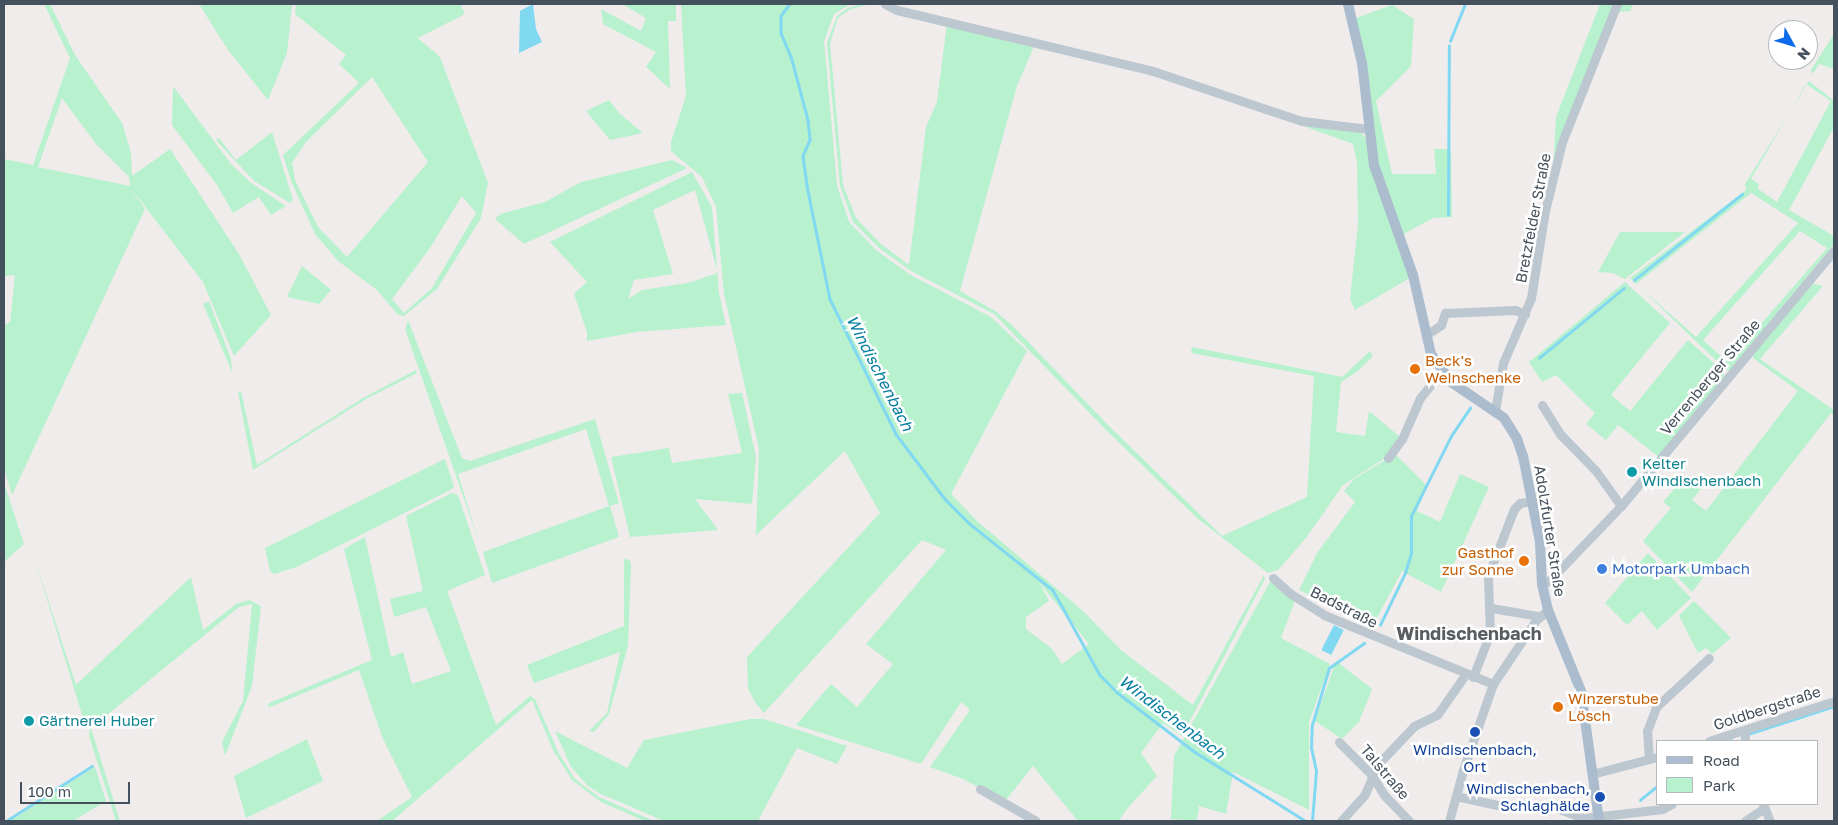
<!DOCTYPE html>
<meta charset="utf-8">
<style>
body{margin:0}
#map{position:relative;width:1838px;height:825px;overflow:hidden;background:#f0ecec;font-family:"Golos Text",sans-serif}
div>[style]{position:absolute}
.green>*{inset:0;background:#b7f1ce}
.water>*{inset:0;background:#81d8f1;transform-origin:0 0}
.stream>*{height:2.5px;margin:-1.25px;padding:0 1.25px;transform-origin:1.25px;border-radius:1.25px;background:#81d8f1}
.minor>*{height:9px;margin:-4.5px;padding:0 4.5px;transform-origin:4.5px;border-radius:4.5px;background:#bcc7d0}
.major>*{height:10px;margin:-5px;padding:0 5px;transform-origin:5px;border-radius:5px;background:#aabcce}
.dots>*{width:14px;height:14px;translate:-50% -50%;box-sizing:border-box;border:2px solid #fff;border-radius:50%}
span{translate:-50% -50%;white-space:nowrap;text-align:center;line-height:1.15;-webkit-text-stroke:5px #fff;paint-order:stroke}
.street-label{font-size:15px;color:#44505b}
.food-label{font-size:15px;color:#c56008}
.left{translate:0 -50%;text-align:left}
.right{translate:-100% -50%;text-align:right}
.culture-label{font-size:15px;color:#0d838f}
.shop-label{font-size:15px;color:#366cbe}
.transit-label{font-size:15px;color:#164399}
.water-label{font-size:16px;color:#047da0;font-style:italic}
.quarter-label{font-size:18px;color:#595d62;font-weight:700}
.frame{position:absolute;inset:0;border:5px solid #44505b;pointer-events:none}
.legend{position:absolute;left:1656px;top:740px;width:162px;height:65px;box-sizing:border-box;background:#fff;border:1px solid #b4b9bd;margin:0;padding:6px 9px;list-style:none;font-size:15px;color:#44505b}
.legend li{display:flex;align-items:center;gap:10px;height:25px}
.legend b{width:25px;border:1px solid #b4b9bd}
.north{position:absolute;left:1768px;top:20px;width:50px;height:50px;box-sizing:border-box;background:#fff;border:1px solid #b4b9bd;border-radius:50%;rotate:129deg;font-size:14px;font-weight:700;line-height:20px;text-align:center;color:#44505b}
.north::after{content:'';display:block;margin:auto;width:18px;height:22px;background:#0d6aea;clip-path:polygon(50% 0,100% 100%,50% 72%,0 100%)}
.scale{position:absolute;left:20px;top:782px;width:110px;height:22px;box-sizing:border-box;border:2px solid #44505b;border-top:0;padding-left:6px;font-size:15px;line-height:18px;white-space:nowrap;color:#44505b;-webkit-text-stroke:4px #fff;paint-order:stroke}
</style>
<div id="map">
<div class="green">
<i style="clip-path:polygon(evenodd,44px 4px,50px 4px,75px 55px,122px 123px,131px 153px,132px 176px,170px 149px,239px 254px,271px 315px,234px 356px,203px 282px,130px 187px,145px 209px,12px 495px,4px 469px,4px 325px,10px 322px,15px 275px,4px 276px,4px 159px,33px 165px,70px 58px,44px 4px,62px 98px,96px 144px,129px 177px,130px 186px,38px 167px,62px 98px)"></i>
<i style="clip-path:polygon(199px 4px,292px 4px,287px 53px,268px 100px,228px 50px)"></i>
<i style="clip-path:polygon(evenodd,296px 4px,460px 4px,465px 14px,418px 38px,440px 57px,488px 183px,481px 218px,437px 289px,404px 316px,398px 315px,377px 290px,338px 261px,315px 234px,291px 181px,283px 155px,359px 83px,339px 64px,346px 55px,295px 14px,296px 4px,372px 77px,428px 162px,347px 257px,318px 227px,295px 180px,292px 163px,306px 142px,372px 77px,296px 4px,462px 196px,476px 213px,432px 288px,404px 313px,392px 299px,430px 248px,462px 196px)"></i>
<i style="clip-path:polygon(622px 4px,676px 4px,676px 21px,668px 21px,670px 89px,646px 67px,656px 52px,603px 24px,601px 9px,641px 31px,646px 18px)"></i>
<i style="clip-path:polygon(evenodd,681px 4px,851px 4px,834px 14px,824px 41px,837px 185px,849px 222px,876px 250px,909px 274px,991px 317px,1027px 351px,951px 494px,977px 521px,1083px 611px,1122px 651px,1193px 705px,1264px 575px,1265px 579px,1182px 736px,1163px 723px,1141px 753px,1157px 776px,1126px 810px,1119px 821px,1078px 821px,1033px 766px,1005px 801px,963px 779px,930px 767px,970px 710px,961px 702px,921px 764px,796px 725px,831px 684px,857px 707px,893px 664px,866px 644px,946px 550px,922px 540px,764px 713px,755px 702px,748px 689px,747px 657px,880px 513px,845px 451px,756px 535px,759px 449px,724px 294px,716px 207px,702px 177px,671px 151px,671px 142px,686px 96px,681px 4px,1039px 582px,1089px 644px,1062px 664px,1052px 649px,1026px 629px,1026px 617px,1049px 601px,1039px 582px)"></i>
<i style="clip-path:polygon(861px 4px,868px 4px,849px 10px,838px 18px,830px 43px,843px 185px,856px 218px,881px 244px,909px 265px,926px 127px,937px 102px,947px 23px,1035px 44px,1017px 86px,960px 291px,995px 311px,1013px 326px,1108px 425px,1222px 536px,1307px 497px,1314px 376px,1191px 353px,1192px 347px,1342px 377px,1370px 351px,1373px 356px,1358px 371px,1341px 382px,1336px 432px,1365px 436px,1369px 411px,1400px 437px,1388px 456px,1343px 485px,1306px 538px,1278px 570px,1268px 573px,1197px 518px,1105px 429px,994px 314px,911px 271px,879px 248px,853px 222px,840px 186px,827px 43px,837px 16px,848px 8px)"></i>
<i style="clip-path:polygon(1600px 4px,1633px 4px,1630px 11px,1614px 12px,1553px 172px,1556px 117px)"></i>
<i style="clip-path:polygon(1392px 5px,1414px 19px,1411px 66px,1376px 101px,1392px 174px,1436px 174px,1434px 149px,1451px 149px,1452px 217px,1433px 218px,1402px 235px,1378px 164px,1356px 18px)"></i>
<i style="clip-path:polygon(1834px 34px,1834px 69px,1819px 64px,1813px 74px,1811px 70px)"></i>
<i style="clip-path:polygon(evenodd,1809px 81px,1834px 101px,1834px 127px,1789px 210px,1834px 236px,1834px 244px,1730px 370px,1726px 370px,1630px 278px,1746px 190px,1745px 184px,1809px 81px,1806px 84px,1831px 101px,1777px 202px,1758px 189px,1759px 184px,1751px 179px,1806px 84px,1809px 81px,1751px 193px,1798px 223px,1696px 337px,1636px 284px,1751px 193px,1809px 81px,1800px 231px,1827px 248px,1728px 362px,1703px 340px,1800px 231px)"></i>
<i style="clip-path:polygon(173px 86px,231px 164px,250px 182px,286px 206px,271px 215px,259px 197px,233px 213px,217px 185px,172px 125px)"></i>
<i style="clip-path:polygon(1220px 96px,1360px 132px,1366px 138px,1410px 278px,1355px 310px,1350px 299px,1358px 224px,1357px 163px,1353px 144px)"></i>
<i style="clip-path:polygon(609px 100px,620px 114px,643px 133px,610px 140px,586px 111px)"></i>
<i style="clip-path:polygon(272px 132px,293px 200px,290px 203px,254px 181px,216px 140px,219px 138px,236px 160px)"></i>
<i style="clip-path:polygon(672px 160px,687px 168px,524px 244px,495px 219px,500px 214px,545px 202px,581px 182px)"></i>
<i style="clip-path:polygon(evenodd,692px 172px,712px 207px,719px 293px,726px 325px,637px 332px,587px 341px,587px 332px,574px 294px,587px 282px,550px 242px,692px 172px,695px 190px,718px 273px,688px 283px,642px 290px,628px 299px,634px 280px,673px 274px,653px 210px,695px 190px)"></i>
<i style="clip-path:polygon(1620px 232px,1685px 232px,1625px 279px,1613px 273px,1598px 272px)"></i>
<i style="clip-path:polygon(302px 266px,331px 290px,319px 304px,287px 297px)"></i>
<i style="clip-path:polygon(1625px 282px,1670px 323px,1611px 395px,1630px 411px,1688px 340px,1723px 371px,1724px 378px,1659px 457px,1618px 425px,1606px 440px,1586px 424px,1595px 413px,1556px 375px,1542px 382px,1529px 362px)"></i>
<i style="clip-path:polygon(1811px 283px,1823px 286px,1760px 359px,1834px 410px,1834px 415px,1831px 413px,1692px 592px,1643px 541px,1671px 508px,1663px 502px,1683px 478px,1691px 485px,1697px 478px,1705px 484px,1692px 500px,1706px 511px,1798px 391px,1753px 358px,1754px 350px)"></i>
<i style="clip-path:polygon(209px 301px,231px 359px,232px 372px,203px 304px)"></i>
<i style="clip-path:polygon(408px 320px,462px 458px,470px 461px,595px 419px,619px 503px,610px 506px,619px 537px,492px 583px,483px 552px,609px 506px,586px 429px,458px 474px,479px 542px,405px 329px)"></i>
<i style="clip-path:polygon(416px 370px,417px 373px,366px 399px,253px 470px,238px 393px,241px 391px,257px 465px,363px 398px)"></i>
<i style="clip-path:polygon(742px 393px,756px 457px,752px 504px,695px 499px,718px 530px,630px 537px,611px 457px,669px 448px,672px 463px,742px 453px,728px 394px)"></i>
<i style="clip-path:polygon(1395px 454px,1427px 486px,1417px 511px,1440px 522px,1460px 474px,1489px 487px,1441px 592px,1402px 571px,1373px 625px,1299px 590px,1317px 553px,1355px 502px,1344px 491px,1354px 479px)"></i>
<i style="clip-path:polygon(445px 459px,454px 486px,452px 489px,297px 567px,274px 574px,270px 571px,265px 548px)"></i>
<i style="clip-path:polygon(4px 483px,24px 544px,4px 562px)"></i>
<i style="clip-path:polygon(452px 493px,458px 495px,485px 575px,447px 591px,496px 725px,530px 696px,535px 699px,559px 754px,575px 779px,599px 797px,654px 821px,645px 821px,601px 802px,572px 780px,554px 752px,532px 700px,392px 821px,377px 821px,412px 797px,383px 739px,359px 670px,268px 708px,269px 703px,372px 660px,344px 549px,365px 537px,391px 657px,403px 652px,412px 684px,451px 671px,426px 607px,394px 617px,390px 599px,423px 591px,406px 516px)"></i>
<i style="clip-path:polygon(1648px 553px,1691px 598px,1657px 630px,1642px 611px,1627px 625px,1605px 603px)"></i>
<i style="clip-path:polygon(34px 557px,76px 685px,191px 577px,203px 630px,236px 604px,249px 600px,261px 606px,252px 686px,225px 756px,222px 742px,243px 701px,252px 604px,239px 607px,91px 728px,120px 821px,116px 821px,89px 736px,90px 728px,83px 718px)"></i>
<i style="clip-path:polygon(624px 559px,630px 560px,631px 566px,628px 646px,609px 714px,594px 732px,589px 731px,607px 713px,620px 652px,534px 683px,527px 665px,624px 626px)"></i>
<i style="clip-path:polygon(1270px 582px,1275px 582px,1295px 600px,1281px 638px,1330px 664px,1309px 722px,1309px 810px,1233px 772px,1226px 814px,1199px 806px,1197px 821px,1171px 819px,1174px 756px)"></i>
<i style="clip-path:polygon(1694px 601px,1731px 638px,1712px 654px,1706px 648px,1698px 653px,1679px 615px)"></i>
<i style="clip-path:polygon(1336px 661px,1372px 689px,1359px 722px,1342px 739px,1315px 721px)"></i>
<i style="clip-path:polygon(750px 719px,764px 719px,847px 746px,837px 764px,797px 748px,758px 821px,664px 821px,601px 794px,588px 786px,571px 767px,555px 731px,627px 768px,644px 740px)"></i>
<i style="clip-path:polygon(307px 739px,323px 781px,246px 818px,234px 776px)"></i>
<i style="clip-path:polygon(95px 767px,106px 801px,73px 821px,10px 821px)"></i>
</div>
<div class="water">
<i style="clip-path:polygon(533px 4px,536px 29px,542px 42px,519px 53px,520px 11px)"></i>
<i style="left:1334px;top:625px;width:11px;height:28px;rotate:27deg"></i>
</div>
<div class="stream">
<i style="left:790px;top:4px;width:15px;rotate:127deg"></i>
<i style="left:781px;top:16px;width:17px;rotate:90deg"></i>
<i style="left:781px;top:33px;width:25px;rotate:67deg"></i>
<i style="left:791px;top:56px;width:66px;rotate:75.1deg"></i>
<i style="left:808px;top:120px;width:20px;rotate:84deg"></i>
<i style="left:810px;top:140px;width:17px;rotate:114deg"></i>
<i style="left:803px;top:156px;width:30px;rotate:82deg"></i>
<i style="left:807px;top:186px;width:115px;rotate:78.5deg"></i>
<i style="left:830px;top:299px;width:150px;rotate:63.9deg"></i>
<i style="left:896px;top:434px;width:81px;rotate:53deg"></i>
<i style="left:945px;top:499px;width:35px;rotate:45deg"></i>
<i style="left:970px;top:524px;width:106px;rotate:38.5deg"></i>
<i style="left:1053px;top:590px;width:97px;rotate:61.1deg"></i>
<i style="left:1100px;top:675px;width:25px;rotate:45deg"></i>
<i style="left:1118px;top:693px;width:97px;rotate:37.5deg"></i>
<i style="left:1195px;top:752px;width:131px;rotate:31.9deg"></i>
<i style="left:1450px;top:41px;width:40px;rotate:-68deg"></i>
<i style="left:1448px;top:215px;width:169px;rotate:-89.7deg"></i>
<i style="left:1634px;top:280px;width:138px;rotate:-38.5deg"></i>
<i style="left:1539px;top:358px;width:110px;rotate:-39.5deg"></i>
<i style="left:1380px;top:625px;width:58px;rotate:-64.3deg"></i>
<i style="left:1405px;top:573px;width:21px;rotate:-73deg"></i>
<i style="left:1411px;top:553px;width:37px;rotate:-90deg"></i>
<i style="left:1411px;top:516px;width:89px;rotate:-63.4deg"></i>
<i style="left:1451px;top:436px;width:34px;rotate:-56deg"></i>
<i style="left:1748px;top:734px;width:90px;rotate:-18deg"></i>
<i style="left:1726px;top:741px;width:5px;rotate:-11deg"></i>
<i style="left:1640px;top:800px;width:22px;rotate:-39deg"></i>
<i style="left:6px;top:821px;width:102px;rotate:-32.6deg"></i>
<i style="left:1312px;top:821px;width:50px;rotate:-85.4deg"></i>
<i style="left:1316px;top:771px;width:24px;rotate:-102deg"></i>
<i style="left:1311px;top:748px;width:23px;rotate:-88deg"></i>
<i style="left:1312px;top:725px;width:59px;rotate:-73.4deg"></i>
<i style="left:1329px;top:668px;width:43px;rotate:-35.5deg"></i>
</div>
<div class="minor">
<i style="left:885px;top:4px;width:13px;rotate:27deg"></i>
<i style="left:897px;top:10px;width:263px;rotate:13.4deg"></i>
<i style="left:1153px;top:71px;width:157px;rotate:18.6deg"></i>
<i style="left:1302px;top:121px;width:67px;rotate:6.8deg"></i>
<i style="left:1426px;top:335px;width:18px;rotate:-34deg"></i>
<i style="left:1441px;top:325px;width:13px;rotate:-72deg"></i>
<i style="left:1445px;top:313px;width:70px;rotate:-2.5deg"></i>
<i style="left:1515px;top:310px;width:11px;rotate:22deg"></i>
<i style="left:1542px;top:405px;width:36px;rotate:58deg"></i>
<i style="left:1561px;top:435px;width:50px;rotate:45.8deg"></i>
<i style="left:1596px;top:471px;width:43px;rotate:54.5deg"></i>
<i style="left:1495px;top:411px;width:49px;rotate:-80.5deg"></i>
<i style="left:1503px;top:363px;width:71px;rotate:-66.7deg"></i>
<i style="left:1531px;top:298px;width:88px;rotate:-80.9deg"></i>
<i style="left:1545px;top:211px;width:71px;rotate:-76.2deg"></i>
<i style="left:1562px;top:142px;width:149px;rotate:-68.3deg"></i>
<i style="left:1388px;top:458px;width:24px;rotate:-54deg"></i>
<i style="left:1402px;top:439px;width:45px;rotate:-66.3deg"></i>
<i style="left:1420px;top:398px;width:33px;rotate:-51deg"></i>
<i style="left:1273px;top:578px;width:24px;rotate:42deg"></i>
<i style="left:1291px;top:594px;width:39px;rotate:32deg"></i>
<i style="left:1324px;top:615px;width:183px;rotate:22.2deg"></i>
<i style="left:1542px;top:584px;width:8px;rotate:-23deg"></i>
<i style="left:1549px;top:581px;width:104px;rotate:-46.2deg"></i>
<i style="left:1621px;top:506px;width:333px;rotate:-50.2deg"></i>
<i style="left:1491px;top:608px;width:49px;rotate:9.5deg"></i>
<i style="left:1473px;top:677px;width:47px;rotate:-68.9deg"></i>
<i style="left:1490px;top:633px;width:55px;rotate:-92.1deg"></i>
<i style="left:1488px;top:578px;width:10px;rotate:-73deg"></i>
<i style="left:1491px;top:568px;width:63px;rotate:-68.7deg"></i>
<i style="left:1514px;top:509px;width:8px;rotate:-45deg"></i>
<i style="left:1520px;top:503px;width:13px;rotate:-9deg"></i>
<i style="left:1745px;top:730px;width:11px;rotate:90deg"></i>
<i style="left:1709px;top:741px;width:131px;rotate:-17.7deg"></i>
<i style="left:1339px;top:742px;width:45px;rotate:45deg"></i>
<i style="left:1371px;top:774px;width:25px;rotate:58deg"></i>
<i style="left:1384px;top:795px;width:36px;rotate:46deg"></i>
<i style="left:1649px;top:759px;width:28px;rotate:-94deg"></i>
<i style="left:1647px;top:731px;width:26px;rotate:-69deg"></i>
<i style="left:1656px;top:707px;width:72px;rotate:-42.8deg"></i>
<i style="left:1592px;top:774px;width:67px;rotate:-14.7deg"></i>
<i style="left:980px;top:789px;width:64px;rotate:29.7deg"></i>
<i style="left:1456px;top:796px;width:42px;rotate:12.4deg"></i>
<i style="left:1763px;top:804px;width:18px;rotate:68deg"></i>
<i style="left:1548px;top:805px;width:38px;rotate:20deg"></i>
<i style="left:1584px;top:818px;width:79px;rotate:-6.6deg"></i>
<i style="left:1662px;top:809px;width:11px;rotate:-27deg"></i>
<i style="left:1341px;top:821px;width:36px;rotate:-48deg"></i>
<i style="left:1365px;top:794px;width:33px;rotate:-67deg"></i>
<i style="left:1378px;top:764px;width:52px;rotate:-46.5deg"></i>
<i style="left:1414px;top:726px;width:25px;rotate:-26deg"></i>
<i style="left:1437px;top:715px;width:49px;rotate:-55deg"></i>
<i style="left:1449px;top:821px;width:53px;rotate:-74.6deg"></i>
<i style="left:1463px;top:770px;width:91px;rotate:-70.8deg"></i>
<i style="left:1493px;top:684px;width:77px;rotate:-56.1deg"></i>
<i style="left:1536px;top:620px;width:16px;rotate:-40deg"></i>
<i style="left:1745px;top:821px;width:23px;rotate:-34deg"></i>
</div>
<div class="major">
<i style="left:1348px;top:4px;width:61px;rotate:76.7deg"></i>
<i style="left:1362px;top:63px;width:103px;rotate:83.3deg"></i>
<i style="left:1374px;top:165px;width:117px;rotate:70.5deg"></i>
<i style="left:1413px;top:275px;width:81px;rotate:77.2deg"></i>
<i style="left:1431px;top:354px;width:34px;rotate:54deg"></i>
<i style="left:1451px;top:382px;width:64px;rotate:34.2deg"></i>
<i style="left:1504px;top:418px;width:25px;rotate:58deg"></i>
<i style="left:1517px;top:439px;width:18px;rotate:71deg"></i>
<i style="left:1523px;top:456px;width:88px;rotate:78.8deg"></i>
<i style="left:1540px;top:542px;width:42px;rotate:87.3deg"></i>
<i style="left:1542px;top:584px;width:27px;rotate:77deg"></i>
<i style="left:1548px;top:610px;width:87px;rotate:67.8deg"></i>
<i style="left:1581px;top:691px;width:131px;rotate:82.1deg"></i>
</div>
<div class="dots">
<i style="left:1415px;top:369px;background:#e8710a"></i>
<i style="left:1632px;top:472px;background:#0f9aa8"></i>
<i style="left:1524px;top:561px;background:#e8710a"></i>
<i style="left:1602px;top:569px;background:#3f7fe0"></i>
<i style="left:1558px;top:707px;background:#e8710a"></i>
<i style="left:29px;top:721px;background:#0f9aa8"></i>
<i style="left:1475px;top:732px;background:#1a4fb4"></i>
<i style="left:1600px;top:797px;background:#1a4fb4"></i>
</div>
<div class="street-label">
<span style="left:1533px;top:218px;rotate:-79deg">Bretzfelder Straße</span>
<span style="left:1710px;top:377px;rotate:-50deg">Verrenberger Straße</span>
<span style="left:1550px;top:531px;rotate:81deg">Adolzfurter Straße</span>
<span style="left:1344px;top:607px;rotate:27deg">Badstraße</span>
<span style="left:1767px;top:708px;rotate:-18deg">Goldbergstraße</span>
<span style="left:1385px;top:772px;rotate:50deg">Talstraße</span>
</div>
<div class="food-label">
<span class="left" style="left:1425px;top:369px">Beck's<br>Weinschenke</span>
<span class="right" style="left:1514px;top:561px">Gasthof<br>zur Sonne</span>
<span class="left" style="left:1568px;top:707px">Winzerstube<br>Lösch</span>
</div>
<div class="culture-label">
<span class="left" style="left:1642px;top:472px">Kelter<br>Windischenbach</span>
<span class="left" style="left:39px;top:721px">Gärtnerei Huber</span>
</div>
<div class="shop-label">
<span class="left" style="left:1612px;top:569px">Motorpark Umbach</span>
</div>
<div class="transit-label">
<span style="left:1475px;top:758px">Windischenbach,<br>Ort</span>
<span class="right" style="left:1590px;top:797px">Windischenbach,<br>Schlaghälde</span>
</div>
<div class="water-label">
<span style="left:880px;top:373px;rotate:63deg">Windischenbach</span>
<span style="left:1172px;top:717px;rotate:37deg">Windischenbach</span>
</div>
<div class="quarter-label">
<span style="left:1469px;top:633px">Windischenbach</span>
</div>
<div class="frame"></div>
<ul class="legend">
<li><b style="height:6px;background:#aabcce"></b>Road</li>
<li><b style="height:14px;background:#b7f1ce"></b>Park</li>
</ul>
<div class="north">N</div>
<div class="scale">100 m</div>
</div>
